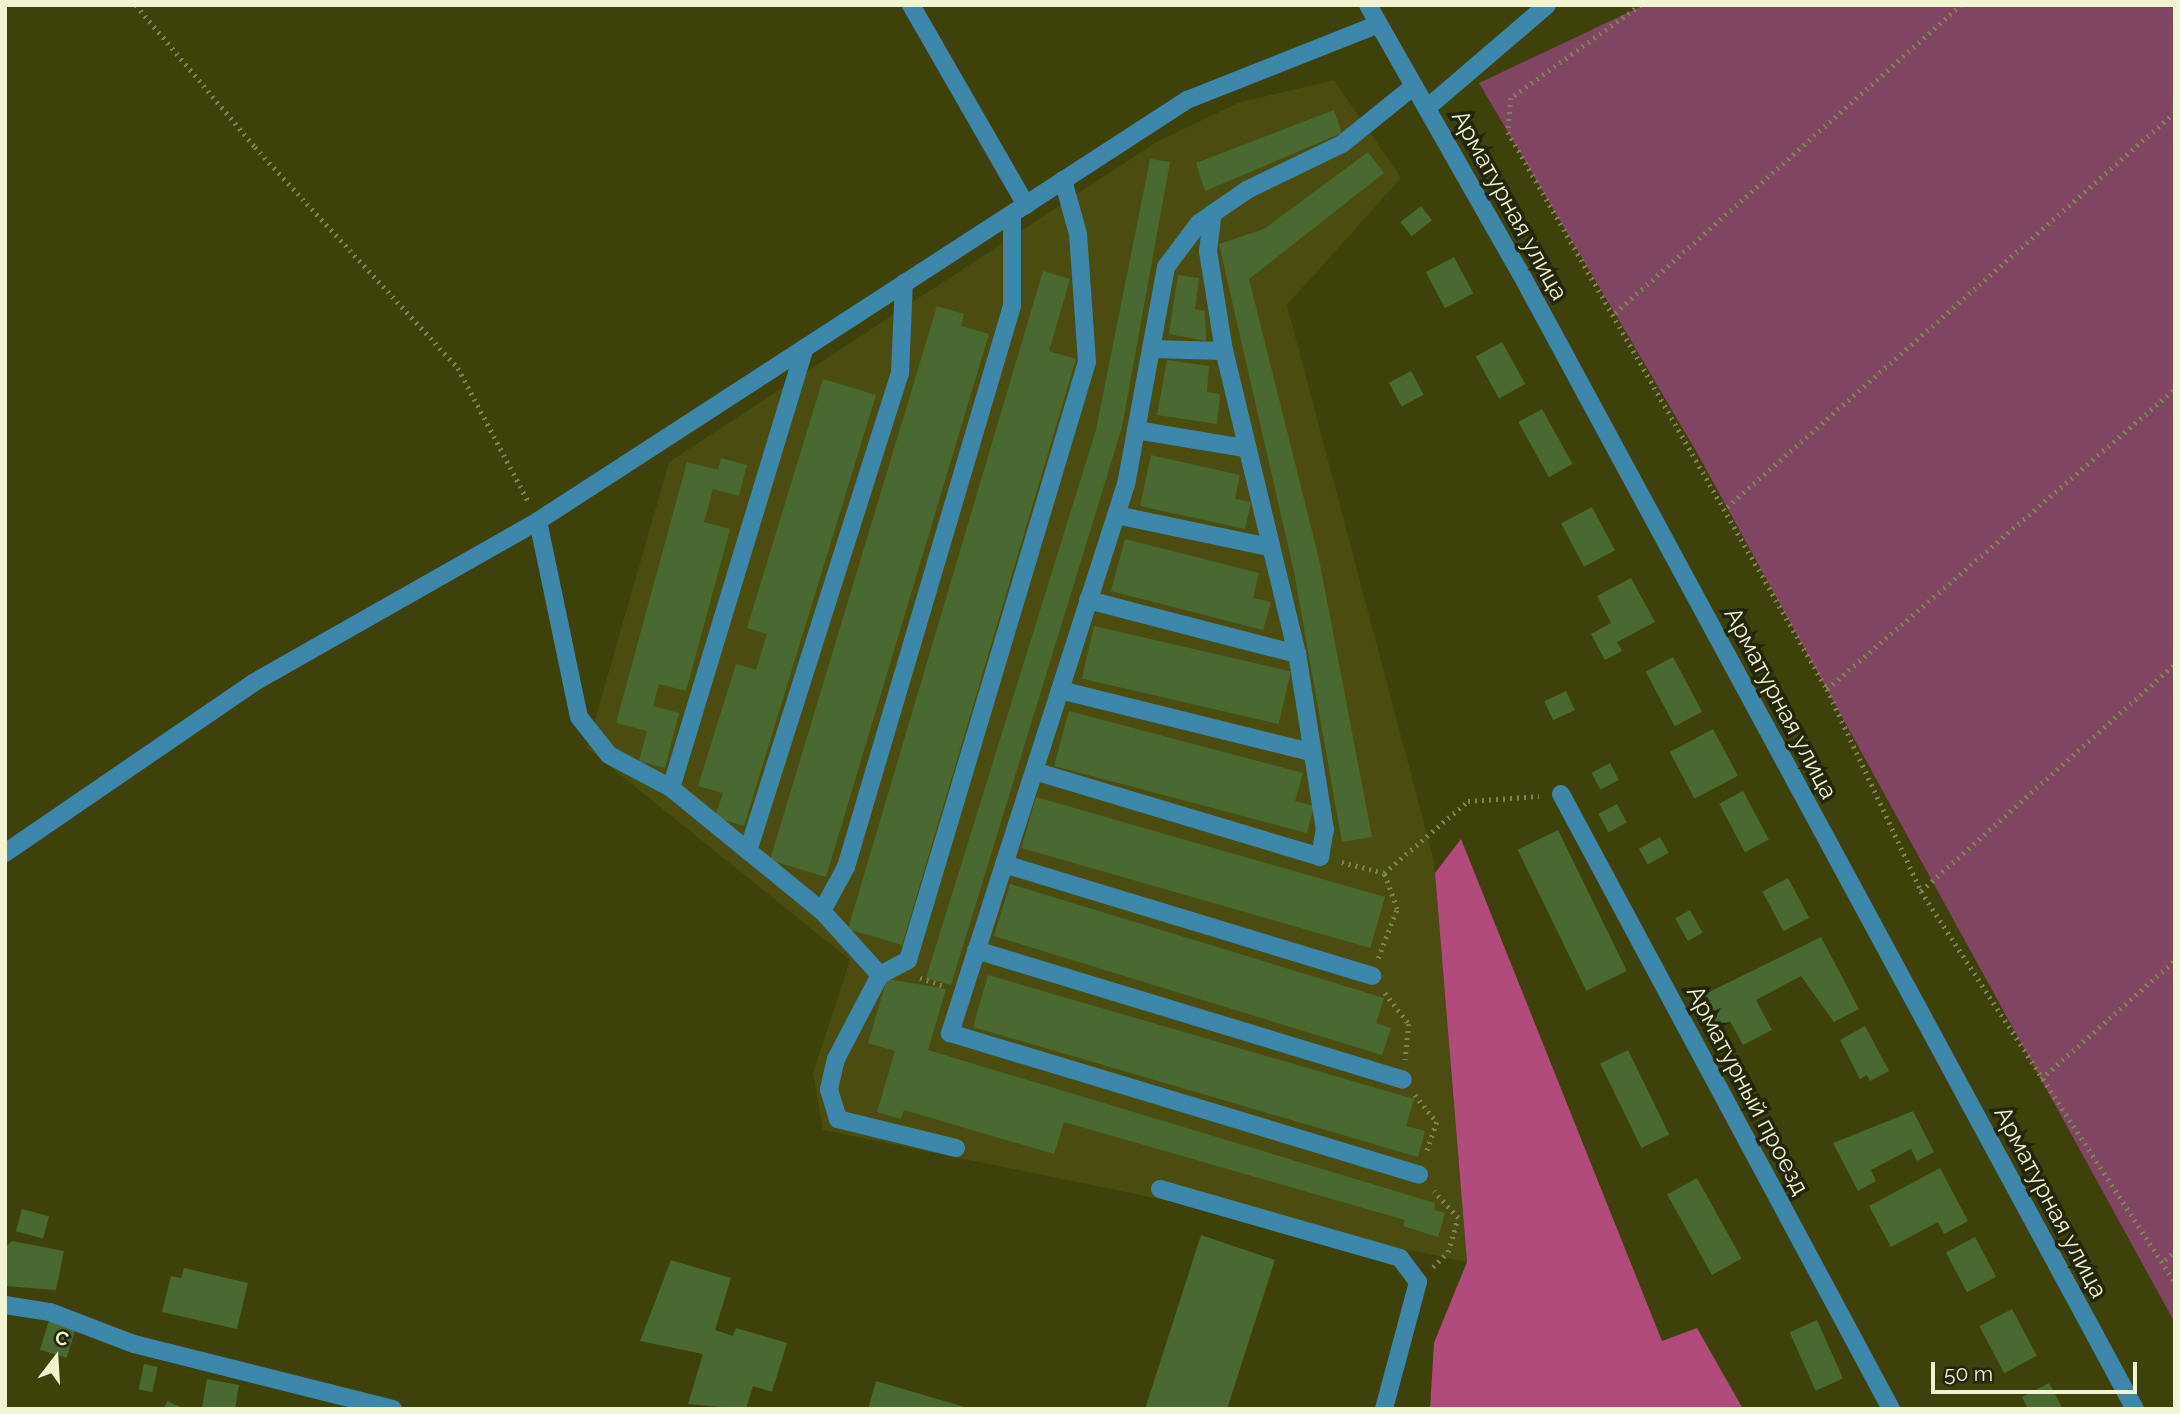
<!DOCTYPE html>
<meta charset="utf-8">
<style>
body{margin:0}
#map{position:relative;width:2180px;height:1414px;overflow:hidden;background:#3e4109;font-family:Raleway,sans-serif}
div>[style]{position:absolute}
.built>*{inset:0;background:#4a4d0f}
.green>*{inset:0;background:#804560}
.forest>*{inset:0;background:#b04b7c}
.building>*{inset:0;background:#4a6930;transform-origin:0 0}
.path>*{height:4.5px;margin-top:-2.25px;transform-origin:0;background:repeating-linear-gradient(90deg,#7f8252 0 2px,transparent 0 7px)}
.minor>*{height:18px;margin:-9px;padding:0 9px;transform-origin:9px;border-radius:9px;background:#3d87ab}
span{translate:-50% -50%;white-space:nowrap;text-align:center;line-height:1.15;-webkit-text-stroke:7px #242609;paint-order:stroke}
.street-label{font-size:24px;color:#f1f4d1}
.frame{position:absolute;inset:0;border:7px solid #f1f4d1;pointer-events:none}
.north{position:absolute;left:21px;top:1323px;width:70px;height:70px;-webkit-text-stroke:5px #242609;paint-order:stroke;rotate:17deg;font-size:19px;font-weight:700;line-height:28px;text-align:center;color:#f1f4d1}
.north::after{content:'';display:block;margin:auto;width:24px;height:32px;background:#f1f4d1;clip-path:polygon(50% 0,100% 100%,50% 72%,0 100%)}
.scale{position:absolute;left:1931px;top:1362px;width:206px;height:32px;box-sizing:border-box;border:4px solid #f1f4d1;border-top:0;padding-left:9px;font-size:21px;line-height:24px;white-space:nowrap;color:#f1f4d1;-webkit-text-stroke:5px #242609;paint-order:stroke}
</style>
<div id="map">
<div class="built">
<i style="clip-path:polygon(1334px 80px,1401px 178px,1287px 305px,1434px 861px,1467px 1262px,823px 1130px,813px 1073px,850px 960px,587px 748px,669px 462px,1158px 141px,1238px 103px)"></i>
</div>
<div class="green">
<i style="clip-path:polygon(1644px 5px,2175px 5px,2175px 1323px,1696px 451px,1479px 83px)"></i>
</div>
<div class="forest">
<i style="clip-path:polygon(1461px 839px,1662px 1341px,1697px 1328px,1743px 1409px,1430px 1409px,1434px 1343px,1467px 1262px,1435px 873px)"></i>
</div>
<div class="building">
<i style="clip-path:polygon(1334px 110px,1342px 133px,1205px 191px,1196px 163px)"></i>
<i style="clip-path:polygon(1368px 152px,1384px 173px,1249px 279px,1319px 559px,1372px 837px,1342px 842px,1294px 572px,1219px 244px,1264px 229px)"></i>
<i style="clip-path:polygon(1150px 159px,1170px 162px,1122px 427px,951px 985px,926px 978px,1096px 430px)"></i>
<i style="left:1421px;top:206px;width:18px;height:26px;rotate:52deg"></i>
<i style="left:1454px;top:257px;width:41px;height:32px;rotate:62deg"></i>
<i style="clip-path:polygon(1043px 271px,1070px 279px,1049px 351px,1076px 359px,902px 945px,848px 929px)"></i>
<i style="clip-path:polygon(1178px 275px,1199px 278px,1195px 309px,1205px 311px,1206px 341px,1169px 334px)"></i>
<i style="clip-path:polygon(937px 306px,964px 314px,961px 326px,989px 334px,826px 877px,770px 860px)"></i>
<i style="left:1502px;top:342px;width:48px;height:30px;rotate:61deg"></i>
<i style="clip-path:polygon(1167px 360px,1209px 366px,1207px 392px,1220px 394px,1217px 424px,1157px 415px)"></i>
<i style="left:1411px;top:371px;width:27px;height:25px;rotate:62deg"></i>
<i style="clip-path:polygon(823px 379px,876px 395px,744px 826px,715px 817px,723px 793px,698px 786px,736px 664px,756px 670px,767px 634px,747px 628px)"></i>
<i style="left:1542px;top:409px;width:63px;height:27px;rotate:61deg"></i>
<i style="clip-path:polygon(1151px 455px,1240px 475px,1235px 499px,1251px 502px,1245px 529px,1140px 506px)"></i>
<i style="clip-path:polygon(721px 458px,747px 465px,739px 496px,713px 489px,704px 522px,730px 529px,686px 691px,659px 684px,653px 706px,679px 713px,665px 768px,639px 761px,647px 731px,616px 723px,687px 462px,718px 470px)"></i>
<i style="left:1592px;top:507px;width:49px;height:35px;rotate:62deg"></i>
<i style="clip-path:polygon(1125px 539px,1259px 573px,1253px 598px,1271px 602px,1263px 630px,1111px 591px)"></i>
<i style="clip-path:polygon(1631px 578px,1655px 622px,1617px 642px,1622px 651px,1605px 660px,1591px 634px,1611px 623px,1597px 596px)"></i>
<i style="left:1094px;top:626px;width:202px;height:54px;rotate:13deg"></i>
<i style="left:1673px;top:657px;width:62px;height:31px;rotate:62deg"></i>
<i style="left:1566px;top:691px;width:21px;height:24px;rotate:65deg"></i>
<i style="clip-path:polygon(1069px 711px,1303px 773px,1295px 801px,1314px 806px,1307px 833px,1054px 766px)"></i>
<i style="left:1713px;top:729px;width:53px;height:49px;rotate:62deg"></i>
<i style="left:1610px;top:763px;width:19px;height:21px;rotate:62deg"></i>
<i style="left:1743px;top:791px;width:55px;height:27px;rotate:62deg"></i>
<i style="left:1036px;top:797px;width:363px;height:53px;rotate:16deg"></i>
<i style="left:1617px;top:804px;width:21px;height:21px;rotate:62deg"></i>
<i style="left:1558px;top:830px;width:157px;height:45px;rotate:64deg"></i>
<i style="left:1660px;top:837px;width:18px;height:24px;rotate:61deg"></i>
<i style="left:1788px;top:878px;width:45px;height:29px;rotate:62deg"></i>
<i style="clip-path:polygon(1010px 884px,1384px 998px,1376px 1023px,1391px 1028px,1382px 1055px,994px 936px)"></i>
<i style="left:1690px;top:910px;width:26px;height:17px;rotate:61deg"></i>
<i style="clip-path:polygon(1821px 937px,1859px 1009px,1834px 1022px,1801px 976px,1756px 1000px,1772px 1030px,1743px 1045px,1730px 1021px,1717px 1027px,1701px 996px)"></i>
<i style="clip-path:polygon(988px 975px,1414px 1099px,1406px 1126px,1425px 1131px,1418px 1157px,973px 1027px)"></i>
<i style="clip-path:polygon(887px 979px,946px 989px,928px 1050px,1435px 1203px,1434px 1210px,1445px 1213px,1438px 1237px,1403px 1226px,1405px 1220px,1064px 1122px,1054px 1154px,904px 1110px,901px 1119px,877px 1112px,895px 1051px,868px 1043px)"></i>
<i style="clip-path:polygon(1865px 1026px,1889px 1071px,1870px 1081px,1867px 1075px,1860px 1079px,1840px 1040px)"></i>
<i style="left:1628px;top:1050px;width:94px;height:31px;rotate:64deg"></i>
<i style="clip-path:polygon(1913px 1111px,1934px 1152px,1917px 1161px,1911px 1149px,1871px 1170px,1876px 1181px,1858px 1191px,1833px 1143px)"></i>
<i style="clip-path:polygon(1940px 1168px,1968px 1221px,1944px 1234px,1938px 1222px,1891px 1247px,1869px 1206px)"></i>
<i style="left:1697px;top:1178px;width:92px;height:34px;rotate:61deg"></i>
<i style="left:22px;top:1209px;width:28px;height:23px;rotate:15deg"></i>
<i style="clip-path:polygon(1201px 1235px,1275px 1260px,1227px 1409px,1145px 1409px)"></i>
<i style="left:1975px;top:1237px;width:45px;height:33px;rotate:62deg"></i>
<i style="clip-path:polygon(12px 1241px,64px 1251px,56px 1290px,5px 1286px,5px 1247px)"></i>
<i style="clip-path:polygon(671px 1260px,731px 1278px,715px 1330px,733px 1336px,736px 1328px,787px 1343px,772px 1392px,753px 1386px,746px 1409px,688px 1404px,703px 1354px,640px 1341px)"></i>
<i style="clip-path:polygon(184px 1268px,248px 1283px,237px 1329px,162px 1312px,171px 1276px,181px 1278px)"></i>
<i style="left:2012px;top:1309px;width:53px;height:37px;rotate:62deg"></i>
<i style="left:49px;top:1320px;width:28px;height:31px;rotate:17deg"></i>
<i style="left:1817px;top:1320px;width:64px;height:30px;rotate:66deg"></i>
<i style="left:144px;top:1364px;width:14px;height:26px;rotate:12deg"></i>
<i style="clip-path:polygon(207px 1379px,239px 1385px,235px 1409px,202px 1407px)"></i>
<i style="clip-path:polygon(876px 1381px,968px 1408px,968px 1409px,868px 1409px)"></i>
<i style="clip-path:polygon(2049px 1383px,2063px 1409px,2028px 1409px,2022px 1397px)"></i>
<i style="clip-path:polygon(167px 1401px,185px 1409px,164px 1409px)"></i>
</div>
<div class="path">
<i style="left:136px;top:5px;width:185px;rotate:50deg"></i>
<i style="left:255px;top:147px;width:300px;rotate:47.4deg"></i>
<i style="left:458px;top:368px;width:150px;rotate:62.2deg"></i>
<i style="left:1641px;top:5px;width:160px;rotate:144.4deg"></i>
<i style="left:1511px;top:98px;width:34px;rotate:95deg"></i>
<i style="left:1508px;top:132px;width:642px;rotate:60.2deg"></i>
<i style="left:1827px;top:689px;width:223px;rotate:65deg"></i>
<i style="left:1921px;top:891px;width:466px;rotate:57deg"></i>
<i style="left:1615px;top:313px;width:463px;rotate:-41.7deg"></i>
<i style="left:1727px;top:507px;width:597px;rotate:-41.4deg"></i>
<i style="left:1827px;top:689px;width:459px;rotate:-40.8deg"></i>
<i style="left:1342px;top:862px;width:43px;rotate:14.7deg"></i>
<i style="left:1384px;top:873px;width:111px;rotate:-40.6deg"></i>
<i style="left:1468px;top:801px;width:71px;rotate:-4deg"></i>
<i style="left:1921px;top:891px;width:341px;rotate:-41.8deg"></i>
<i style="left:1378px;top:958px;width:53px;rotate:-68.8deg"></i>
<i style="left:1397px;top:909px;width:38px;rotate:-110deg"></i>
<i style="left:920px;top:978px;width:23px;rotate:18deg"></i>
<i style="left:1385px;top:993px;width:39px;rotate:52deg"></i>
<i style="left:1409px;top:1024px;width:36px;rotate:96deg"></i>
<i style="left:2041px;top:1079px;width:179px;rotate:-41.6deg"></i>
<i style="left:1415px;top:1095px;width:35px;rotate:51deg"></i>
<i style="left:1437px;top:1122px;width:34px;rotate:109deg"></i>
<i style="left:2165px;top:1260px;width:13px;rotate:-42deg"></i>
<i style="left:1433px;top:1267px;width:21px;rotate:-45deg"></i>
<i style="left:1448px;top:1252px;width:35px;rotate:-74deg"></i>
<i style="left:1458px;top:1218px;width:36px;rotate:-132deg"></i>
</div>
<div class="minor">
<i style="left:911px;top:5px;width:231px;rotate:60.1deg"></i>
<i style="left:1368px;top:5px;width:309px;rotate:60.4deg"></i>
<i style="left:1521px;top:274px;width:1290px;rotate:61.59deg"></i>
<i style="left:1414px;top:86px;width:92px;rotate:141.1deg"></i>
<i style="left:1342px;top:144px;width:106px;rotate:154.2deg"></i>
<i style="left:1247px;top:190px;width:58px;rotate:145.5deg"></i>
<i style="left:1199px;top:223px;width:55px;rotate:126.9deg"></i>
<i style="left:1166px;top:267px;width:221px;rotate:100.4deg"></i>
<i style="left:1126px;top:484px;width:577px;rotate:107.77deg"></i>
<i style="left:950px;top:1033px;width:490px;rotate:16.8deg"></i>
<i style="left:1427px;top:108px;width:158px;rotate:-40.6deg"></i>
<i style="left:1151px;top:349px;width:73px;rotate:1.6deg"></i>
<i style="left:1136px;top:430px;width:109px;rotate:9.5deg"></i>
<i style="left:1116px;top:515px;width:156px;rotate:11.8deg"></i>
<i style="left:538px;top:521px;width:200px;rotate:78.2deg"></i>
<i style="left:579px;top:717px;width:48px;rotate:51.7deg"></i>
<i style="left:609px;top:755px;width:70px;rotate:28deg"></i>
<i style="left:671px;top:788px;width:195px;rotate:39.2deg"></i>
<i style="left:822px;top:911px;width:86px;rotate:47.8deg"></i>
<i style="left:1088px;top:600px;width:216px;rotate:14.5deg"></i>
<i style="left:1060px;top:690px;width:259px;rotate:13.9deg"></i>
<i style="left:1034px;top:771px;width:299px;rotate:16.7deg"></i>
<i style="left:1320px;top:857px;width:27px;rotate:-80deg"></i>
<i style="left:1325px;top:830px;width:178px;rotate:-99deg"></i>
<i style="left:1297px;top:654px;width:312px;rotate:-103.5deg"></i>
<i style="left:1224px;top:351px;width:101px;rotate:-99.1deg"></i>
<i style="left:1208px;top:251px;width:38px;rotate:-83deg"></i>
<i style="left:671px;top:788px;width:460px;rotate:-73.1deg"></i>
<i style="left:1561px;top:794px;width:698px;rotate:61.78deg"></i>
<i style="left:748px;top:851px;width:502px;rotate:-72.36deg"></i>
<i style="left:900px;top:373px;width:90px;rotate:-87.5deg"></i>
<i style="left:5px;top:853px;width:301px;rotate:-34.4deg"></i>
<i style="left:253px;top:683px;width:328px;rotate:-29.6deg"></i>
<i style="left:538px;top:521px;width:774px;rotate:-32.97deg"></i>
<i style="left:1187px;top:100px;width:206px;rotate:-21.6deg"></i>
<i style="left:1004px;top:864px;width:385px;rotate:16.9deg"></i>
<i style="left:822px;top:911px;width:50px;rotate:-61.4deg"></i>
<i style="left:846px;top:867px;width:585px;rotate:-73.52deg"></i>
<i style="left:1012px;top:306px;width:92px;rotate:-90deg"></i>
<i style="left:976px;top:950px;width:446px;rotate:16.9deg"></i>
<i style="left:956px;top:1148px;width:122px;rotate:-166.2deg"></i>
<i style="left:838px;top:1119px;width:31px;rotate:-107deg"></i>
<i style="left:829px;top:1089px;width:31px;rotate:-77deg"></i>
<i style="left:836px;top:1059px;width:95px;rotate:-62.4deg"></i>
<i style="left:880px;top:975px;width:32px;rotate:-28deg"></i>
<i style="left:908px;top:960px;width:624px;rotate:-73.34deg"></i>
<i style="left:1087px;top:362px;width:128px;rotate:-94deg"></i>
<i style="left:1078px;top:234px;width:56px;rotate:-105.5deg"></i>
<i style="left:1160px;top:1189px;width:250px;rotate:16deg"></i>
<i style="left:1400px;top:1258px;width:30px;rotate:53deg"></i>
<i style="left:1418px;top:1282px;width:131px;rotate:105deg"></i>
<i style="left:5px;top:1305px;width:46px;rotate:8.8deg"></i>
<i style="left:50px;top:1312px;width:90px;rotate:20.9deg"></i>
<i style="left:134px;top:1344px;width:267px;rotate:14.1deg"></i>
</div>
<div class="street-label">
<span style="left:1510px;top:205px;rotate:61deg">Арматурная улица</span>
<span style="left:1781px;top:703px;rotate:62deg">Арматурная улица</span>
<span style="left:1748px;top:1090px;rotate:62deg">Арматурный проезд</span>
<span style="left:2051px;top:1202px;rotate:62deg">Арматурная улица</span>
</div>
<div class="frame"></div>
<div class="north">С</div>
<div class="scale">50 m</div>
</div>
